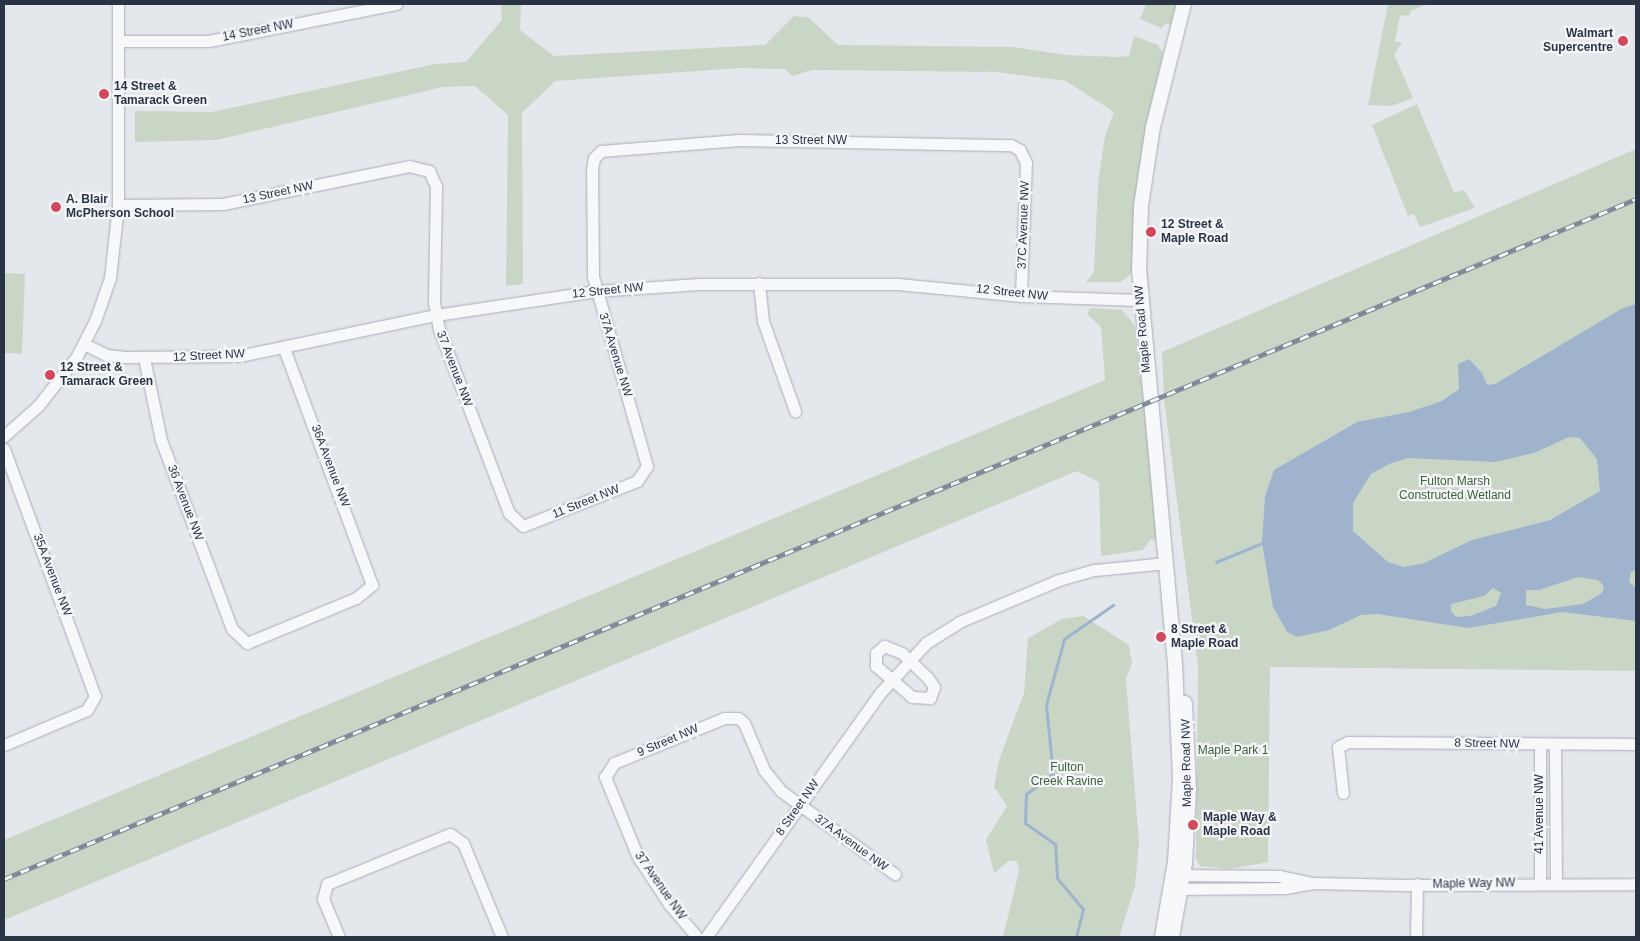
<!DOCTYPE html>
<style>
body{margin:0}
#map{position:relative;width:1640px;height:941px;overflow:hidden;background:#e4e7ec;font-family:Arial,sans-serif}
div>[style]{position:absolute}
.green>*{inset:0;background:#c9d6c5}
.water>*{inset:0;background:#9fb4cc}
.stream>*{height:3px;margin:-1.5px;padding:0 1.5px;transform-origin:1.5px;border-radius:1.5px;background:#9fb4cc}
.roads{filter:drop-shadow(0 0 1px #a9aeb7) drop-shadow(0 0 1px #a9aeb7)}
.minor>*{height:11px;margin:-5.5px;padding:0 5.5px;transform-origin:5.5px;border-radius:5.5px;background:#f7f8fa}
.tertiary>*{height:14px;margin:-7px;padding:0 7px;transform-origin:7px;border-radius:7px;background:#f7f8fa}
.rail>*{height:5px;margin-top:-2.5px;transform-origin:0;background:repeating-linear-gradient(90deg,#f4f6f9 0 9px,#7d8696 0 18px);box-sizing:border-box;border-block:1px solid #7d8696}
.dots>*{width:14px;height:14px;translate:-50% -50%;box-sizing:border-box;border:2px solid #f4f6f9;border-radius:50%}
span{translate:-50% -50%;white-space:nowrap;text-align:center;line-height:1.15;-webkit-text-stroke:4.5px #f4f6f9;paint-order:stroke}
.street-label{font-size:12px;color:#2b3445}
.poi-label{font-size:12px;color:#2b3445;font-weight:700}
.right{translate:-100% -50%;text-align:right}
.left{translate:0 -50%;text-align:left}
.park-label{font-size:12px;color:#3f6138}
.frame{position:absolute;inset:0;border:5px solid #2b3445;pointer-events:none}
</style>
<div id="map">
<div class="green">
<i style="clip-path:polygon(501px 4px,521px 4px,520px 30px,554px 56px,765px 45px,794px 16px,808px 17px,838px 45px,1013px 47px,1067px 55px,1117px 57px,1129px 56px,1134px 36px,1158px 45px,1163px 53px,1138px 175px,1133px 272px,1121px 282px,1086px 282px,1094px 272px,1098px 183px,1105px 136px,1114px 112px,1066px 81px,997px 72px,813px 70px,792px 76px,785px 69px,740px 68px,555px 81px,522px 113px,523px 284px,506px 286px,508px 115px,475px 86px,443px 87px,216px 140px,135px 142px,135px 111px,212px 112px,435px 64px,466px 62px,502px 20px)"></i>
<i style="clip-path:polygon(1146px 4px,1180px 4px,1172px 26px,1167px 23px,1161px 28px,1140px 19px)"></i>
<i style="clip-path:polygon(1388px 4px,1428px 4px,1411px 11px,1409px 16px,1400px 15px,1395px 41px,1402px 43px,1394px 54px,1413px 98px,1391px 106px,1368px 105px)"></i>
<i style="clip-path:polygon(1417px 104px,1454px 193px,1464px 190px,1475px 208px,1420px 227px,1414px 214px,1408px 216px,1372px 125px)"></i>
<i style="clip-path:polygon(1636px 149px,1636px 671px,1270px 667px,1268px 862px,1230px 869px,1200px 866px,1196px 859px,1198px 666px,1164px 399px,1162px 352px)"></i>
<i style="clip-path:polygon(4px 273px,25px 274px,22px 354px,4px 353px)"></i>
<i style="clip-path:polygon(1090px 308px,1122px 310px,1135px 326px,1158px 533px,1154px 541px,1151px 539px,1143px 550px,1101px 556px,1099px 482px,1077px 471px,4px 920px,4px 840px,1105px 380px,1101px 327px,1087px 314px)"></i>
<i style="clip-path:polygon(1083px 616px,1129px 645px,1132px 663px,1126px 679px,1139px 843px,1135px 886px,1119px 937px,1003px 937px,1019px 871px,1017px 861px,1009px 861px,994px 873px,986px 840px,1007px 806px,994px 787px,999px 760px,1024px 693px,1028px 638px,1062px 619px)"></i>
</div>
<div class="water">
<i style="clip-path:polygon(evenodd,1636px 304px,1636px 570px,1631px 572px,1629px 582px,1636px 588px,1636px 621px,1562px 612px,1468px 628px,1378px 614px,1361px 615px,1329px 630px,1297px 637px,1287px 632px,1273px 607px,1262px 543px,1265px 496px,1274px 470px,1357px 422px,1409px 412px,1442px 401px,1459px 389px,1458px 364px,1469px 359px,1482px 373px,1487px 385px,1495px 384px,1623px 308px,1636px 304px,1569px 437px,1580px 438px,1597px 459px,1600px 491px,1550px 520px,1472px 540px,1424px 563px,1404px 567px,1388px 562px,1353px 531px,1353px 503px,1371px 474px,1389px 464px,1408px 458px,1495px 462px,1534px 453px,1569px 437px,1636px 304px,1578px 577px,1598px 580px,1604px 586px,1602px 593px,1583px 604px,1545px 609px,1526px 605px,1526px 590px,1539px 590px,1578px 577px,1636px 304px,1493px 588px,1501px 593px,1496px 606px,1470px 616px,1456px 617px,1451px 611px,1451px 604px,1484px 596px,1493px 588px)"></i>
</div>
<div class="stream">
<i style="left:1216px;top:562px;width:50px;rotate:-22.4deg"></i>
<i style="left:1076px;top:937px;width:29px;rotate:-76deg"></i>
<i style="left:1083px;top:909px;width:40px;rotate:-130deg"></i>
<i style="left:1057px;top:878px;width:34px;rotate:-93deg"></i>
<i style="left:1055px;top:844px;width:37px;rotate:-145deg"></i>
<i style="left:1025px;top:823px;width:29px;rotate:-88deg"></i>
<i style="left:1026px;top:794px;width:34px;rotate:-37deg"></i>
<i style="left:1053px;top:774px;width:69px;rotate:-95.8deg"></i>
<i style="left:1046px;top:705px;width:68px;rotate:-74.7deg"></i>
<i style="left:1064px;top:639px;width:60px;rotate:-34.8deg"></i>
</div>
<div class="roads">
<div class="minor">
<i style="left:118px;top:41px;width:91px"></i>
<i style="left:209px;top:41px;width:191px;rotate:-11.2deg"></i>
<i style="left:118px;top:205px;width:105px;rotate:-0.5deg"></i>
<i style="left:223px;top:204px;width:190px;rotate:-11.5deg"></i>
<i style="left:409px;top:166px;width:21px;rotate:14deg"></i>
<i style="left:429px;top:171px;width:17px;rotate:65deg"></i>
<i style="left:436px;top:186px;width:116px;rotate:91deg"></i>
<i style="left:434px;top:302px;width:27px;rotate:80deg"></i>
<i style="left:439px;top:329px;width:197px;rotate:69.2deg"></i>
<i style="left:509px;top:513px;width:19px;rotate:43deg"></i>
<i style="left:523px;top:526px;width:123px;rotate:-21.5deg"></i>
<i style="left:637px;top:481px;width:18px;rotate:-56deg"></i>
<i style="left:647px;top:466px;width:198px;rotate:-105.9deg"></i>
<i style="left:593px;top:276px;width:106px;rotate:-90.5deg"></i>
<i style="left:592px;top:170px;width:12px;rotate:-81deg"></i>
<i style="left:594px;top:158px;width:10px;rotate:-45deg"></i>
<i style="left:601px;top:151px;width:138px;rotate:-4.6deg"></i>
<i style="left:739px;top:140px;width:272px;rotate:1.1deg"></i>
<i style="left:1011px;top:145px;width:10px;rotate:29deg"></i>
<i style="left:1020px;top:150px;width:14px;rotate:65deg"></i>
<i style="left:1026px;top:163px;width:133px;rotate:92.2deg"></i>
<i style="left:759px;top:283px;width:38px;rotate:84deg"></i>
<i style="left:763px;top:321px;width:96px;rotate:70.4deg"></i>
<i style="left:84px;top:344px;width:25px;rotate:26deg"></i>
<i style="left:107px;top:355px;width:18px;rotate:6deg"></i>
<i style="left:125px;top:357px;width:114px;rotate:-0.5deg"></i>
<i style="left:239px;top:356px;width:201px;rotate:-11.8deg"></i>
<i style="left:436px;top:315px;width:162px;rotate:-8.5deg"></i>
<i style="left:596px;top:291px;width:103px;rotate:-3.9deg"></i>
<i style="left:699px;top:284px;width:199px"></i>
<i style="left:898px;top:284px;width:124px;rotate:5.6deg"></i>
<i style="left:1021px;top:296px;width:118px;rotate:1.9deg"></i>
<i style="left:144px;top:358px;width:84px;rotate:78.3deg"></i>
<i style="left:161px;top:440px;width:202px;rotate:69.4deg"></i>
<i style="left:232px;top:629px;width:21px;rotate:43deg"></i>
<i style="left:247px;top:643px;width:118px;rotate:-22.4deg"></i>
<i style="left:356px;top:598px;width:21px;rotate:-39deg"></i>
<i style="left:372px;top:585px;width:253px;rotate:-110.4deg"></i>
<i style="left:4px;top:436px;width:45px;rotate:-41.4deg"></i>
<i style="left:38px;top:406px;width:63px;rotate:-52deg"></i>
<i style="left:77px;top:356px;width:39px;rotate:-63deg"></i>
<i style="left:95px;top:321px;width:46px;rotate:-70.8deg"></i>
<i style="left:110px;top:278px;width:73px;rotate:-83.7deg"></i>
<i style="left:118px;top:205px;width:201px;rotate:-90deg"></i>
<i style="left:4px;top:449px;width:263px;rotate:69.8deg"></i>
<i style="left:95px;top:696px;width:16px;rotate:120deg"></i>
<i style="left:87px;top:710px;width:90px;rotate:157.1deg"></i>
<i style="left:884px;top:646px;width:19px;rotate:21deg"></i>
<i style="left:902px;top:653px;width:36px;rotate:44deg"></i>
<i style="left:928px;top:678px;width:11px;rotate:56deg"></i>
<i style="left:934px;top:687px;width:12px;rotate:110deg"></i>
<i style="left:930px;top:698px;width:18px;rotate:-177deg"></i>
<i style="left:912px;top:697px;width:48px;rotate:-139.3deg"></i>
<i style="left:876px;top:666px;width:13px;rotate:-90deg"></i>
<i style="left:876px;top:653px;width:11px;rotate:-41deg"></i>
<i style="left:1540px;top:745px;width:138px;rotate:90deg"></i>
<i style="left:1555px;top:745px;width:138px;rotate:89.6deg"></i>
<i style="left:1343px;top:793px;width:46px;rotate:-96.2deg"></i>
<i style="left:1338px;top:747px;width:11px;rotate:-27deg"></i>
<i style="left:1348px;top:742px;width:288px;rotate:0.4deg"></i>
<i style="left:1177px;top:875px;width:102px;rotate:0.6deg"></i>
<i style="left:1279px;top:876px;width:35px;rotate:12deg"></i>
<i style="left:1313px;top:883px;width:92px;rotate:1.2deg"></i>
<i style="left:1405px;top:885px;width:231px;rotate:-0.2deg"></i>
<i style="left:1174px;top:889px;width:111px;rotate:-0.5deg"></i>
<i style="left:1285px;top:888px;width:28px;rotate:-10deg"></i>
<i style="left:339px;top:937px;width:41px;rotate:-112.8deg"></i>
<i style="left:323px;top:899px;width:16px;rotate:-75deg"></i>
<i style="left:327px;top:884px;width:133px;rotate:-22.1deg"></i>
<i style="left:450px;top:834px;width:16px;rotate:35deg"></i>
<i style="left:463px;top:843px;width:102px;rotate:67.5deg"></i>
<i style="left:697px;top:937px;width:43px;rotate:-130.3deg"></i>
<i style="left:669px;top:904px;width:56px;rotate:-123.4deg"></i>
<i style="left:638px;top:857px;width:87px;rotate:-112.4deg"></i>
<i style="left:605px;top:777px;width:17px;rotate:-57deg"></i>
<i style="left:614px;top:763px;width:119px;rotate:-22.2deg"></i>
<i style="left:724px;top:718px;width:14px"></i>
<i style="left:738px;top:718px;width:8px;rotate:40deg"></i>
<i style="left:744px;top:723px;width:51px;rotate:66.9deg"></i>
<i style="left:764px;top:770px;width:27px;rotate:51deg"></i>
<i style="left:781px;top:791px;width:141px;rotate:36.1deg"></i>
<i style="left:706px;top:937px;width:301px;rotate:-54.5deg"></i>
<i style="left:881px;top:692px;width:67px;rotate:-47.4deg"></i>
<i style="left:926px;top:643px;width:39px;rotate:-32deg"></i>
<i style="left:959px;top:622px;width:108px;rotate:-22.8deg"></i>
<i style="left:1059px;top:580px;width:37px;rotate:-16deg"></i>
<i style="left:1095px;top:570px;width:71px;rotate:-5.6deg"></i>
<i style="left:1416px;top:937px;width:53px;rotate:-88.9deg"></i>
</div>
<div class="tertiary">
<i style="left:1162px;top:937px;width:76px;rotate:-80.2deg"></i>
<i style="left:1175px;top:862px;width:84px;rotate:-86.6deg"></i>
<i style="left:1180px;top:778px;width:114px;rotate:-92.5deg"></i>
<i style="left:1175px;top:664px;width:395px;rotate:-95.2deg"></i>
<i style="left:1139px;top:271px;width:65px;rotate:-88.2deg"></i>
<i style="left:1141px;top:206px;width:80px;rotate:-81.4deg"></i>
<i style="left:1153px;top:127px;width:127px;rotate:-75.9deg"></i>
<i style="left:1172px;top:937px;width:75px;rotate:-80deg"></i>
<i style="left:1185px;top:863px;width:74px;rotate:-86.9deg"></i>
<i style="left:1189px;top:789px;width:86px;rotate:-92.7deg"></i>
</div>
</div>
<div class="rail">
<i style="left:4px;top:879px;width:1768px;rotate:-22.62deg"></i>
</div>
<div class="dots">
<i style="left:1623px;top:41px;background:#d1495b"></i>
<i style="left:104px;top:94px;background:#d1495b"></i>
<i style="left:56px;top:207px;background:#d1495b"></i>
<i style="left:1151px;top:232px;background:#d1495b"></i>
<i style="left:50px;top:375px;background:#d1495b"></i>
<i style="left:1161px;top:637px;background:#d1495b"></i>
<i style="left:1193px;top:825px;background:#d1495b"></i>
</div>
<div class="street-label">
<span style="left:258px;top:31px;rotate:-11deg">14 Street NW</span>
<span style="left:811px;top:141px">13 Street NW</span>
<span style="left:278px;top:193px;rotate:-12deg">13 Street NW</span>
<span style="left:1024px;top:225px;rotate:-88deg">37C Avenue NW</span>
<span style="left:608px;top:291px;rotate:-6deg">12 Street NW</span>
<span style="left:1012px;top:293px;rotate:6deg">12 Street NW</span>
<span style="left:1143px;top:329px;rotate:-95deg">Maple Road NW</span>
<span style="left:615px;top:355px;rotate:73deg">37A Avenue NW</span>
<span style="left:209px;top:356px;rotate:-3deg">12 Street NW</span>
<span style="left:454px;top:369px;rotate:69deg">37 Avenue NW</span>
<span style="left:330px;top:466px;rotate:69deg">36A Avenue NW</span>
<span style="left:586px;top:502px;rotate:-22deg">11 Street NW</span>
<span style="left:185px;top:503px;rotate:69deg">36 Avenue NW</span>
<span style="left:52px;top:575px;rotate:69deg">35A Avenue NW</span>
<span style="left:668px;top:741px;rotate:-23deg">9 Street NW</span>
<span style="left:1487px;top:744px;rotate:1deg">8 Street NW</span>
<span style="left:1187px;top:763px;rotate:-91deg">Maple Road NW</span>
<span style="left:798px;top:808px;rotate:-55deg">8 Street NW</span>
<span style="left:1540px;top:814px;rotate:-90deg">41 Avenue NW</span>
<span style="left:851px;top:843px;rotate:36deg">37A Avenue NW</span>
<span style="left:1474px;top:884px;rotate:-1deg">Maple Way NW</span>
<span style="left:660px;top:886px;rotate:55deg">37 Avenue NW</span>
</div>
<div class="poi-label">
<span class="right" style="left:1613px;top:41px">Walmart<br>Supercentre</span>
<span class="left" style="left:114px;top:94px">14 Street &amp;<br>Tamarack Green</span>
<span class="left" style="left:66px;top:207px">A. Blair<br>McPherson School</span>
<span class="left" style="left:1161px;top:232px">12 Street &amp;<br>Maple Road</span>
<span class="left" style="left:60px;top:375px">12 Street &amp;<br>Tamarack Green</span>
<span class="left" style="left:1171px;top:637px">8 Street &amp;<br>Maple Road</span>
<span class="left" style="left:1203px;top:825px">Maple Way &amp;<br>Maple Road</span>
</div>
<div class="park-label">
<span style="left:1455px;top:489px">Fulton Marsh<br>Constructed Wetland</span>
<span style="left:1233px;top:751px">Maple Park 1</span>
<span style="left:1067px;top:775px">Fulton<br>Creek Ravine</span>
</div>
<div class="frame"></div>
</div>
